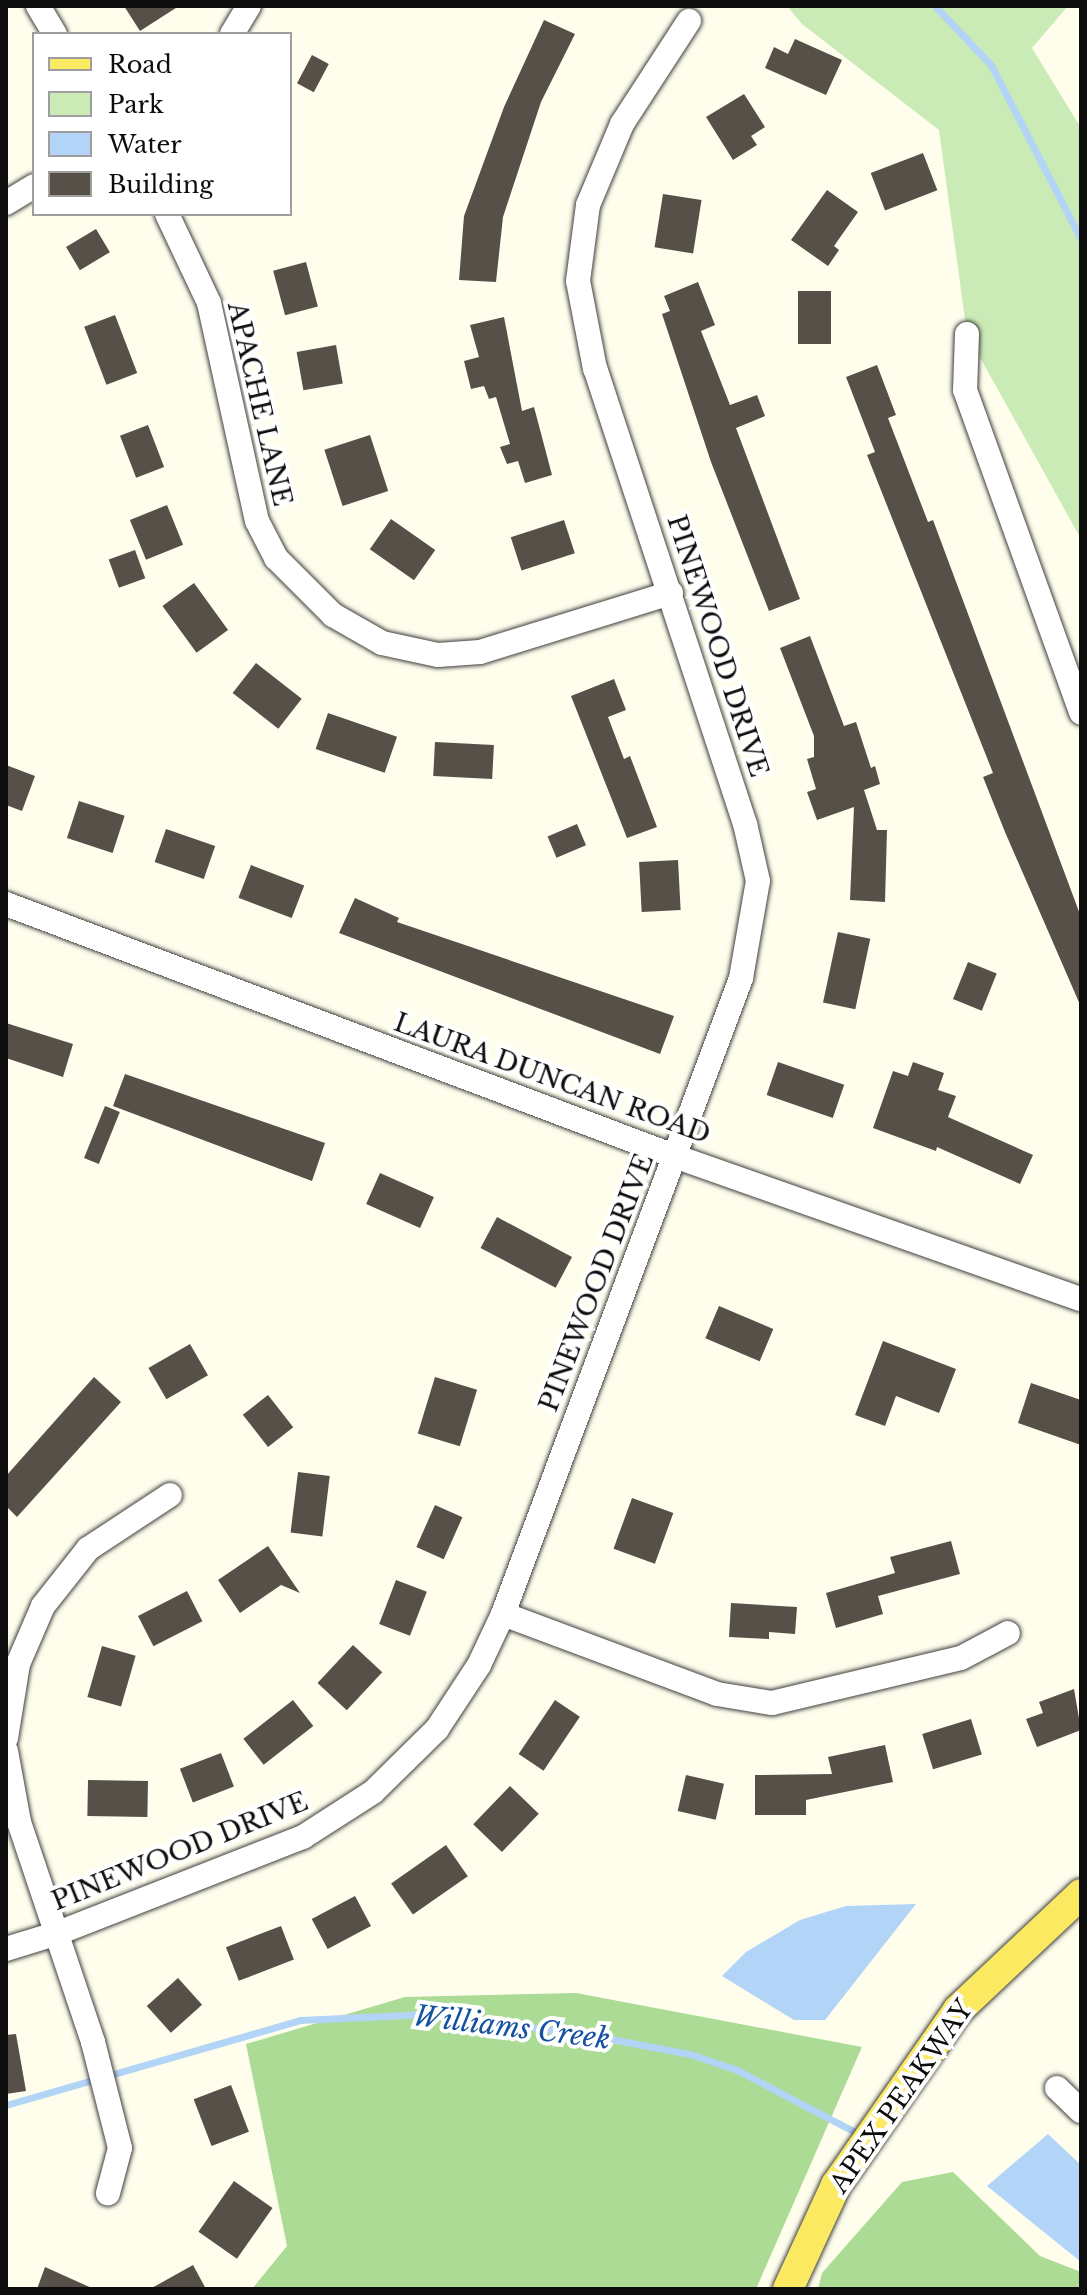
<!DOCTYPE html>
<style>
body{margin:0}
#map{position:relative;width:1087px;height:2295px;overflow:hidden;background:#fffeed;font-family:"Libre Baskerville",serif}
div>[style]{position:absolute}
.green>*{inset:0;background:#caeab6}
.forest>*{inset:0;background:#abdb95}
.water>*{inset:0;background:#b1d4f7}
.stream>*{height:7px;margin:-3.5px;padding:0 3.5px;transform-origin:3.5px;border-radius:3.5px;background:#b1d4f7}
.building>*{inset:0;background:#565049;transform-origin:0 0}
.roads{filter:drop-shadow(0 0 2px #404040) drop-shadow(0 0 2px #404040)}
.minor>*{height:24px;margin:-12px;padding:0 12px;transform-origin:12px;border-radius:12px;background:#fff}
.major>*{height:30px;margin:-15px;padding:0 15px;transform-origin:15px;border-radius:15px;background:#fbea61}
span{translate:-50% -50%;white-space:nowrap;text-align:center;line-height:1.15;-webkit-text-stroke:8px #fff;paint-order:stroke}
.street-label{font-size:26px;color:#0d0d0d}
.water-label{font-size:28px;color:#1451a1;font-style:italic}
.frame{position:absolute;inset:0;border:8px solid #0d0d0d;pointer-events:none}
.legend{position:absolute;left:32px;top:32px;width:260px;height:184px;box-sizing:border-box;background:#fff;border:2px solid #9e9e9e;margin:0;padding:10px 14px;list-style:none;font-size:24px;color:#0d0d0d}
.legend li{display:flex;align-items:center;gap:16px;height:40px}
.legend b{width:40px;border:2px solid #9e9e9e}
</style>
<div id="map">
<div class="green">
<i style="clip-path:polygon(787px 6px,1068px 6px,1032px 48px,1081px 128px,1081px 539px,967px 334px,939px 130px,802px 24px)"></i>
</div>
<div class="forest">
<i style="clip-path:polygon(576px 1993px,862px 2047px,756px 2289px,252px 2289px,287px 2246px,246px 2044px,405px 1997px)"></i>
<i style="clip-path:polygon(953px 2172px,1040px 2256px,1081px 2272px,1081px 2289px,818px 2289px,822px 2273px,902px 2182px)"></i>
</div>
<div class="water">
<i style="clip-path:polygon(916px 1904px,825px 2020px,794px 2020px,722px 1976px,746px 1952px,800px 1920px,846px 1906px)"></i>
<i style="clip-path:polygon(1048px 2134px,1081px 2165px,1081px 2262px,987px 2186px)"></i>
</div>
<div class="stream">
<i style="left:935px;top:6px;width:81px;rotate:46.5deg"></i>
<i style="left:991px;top:65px;width:196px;rotate:62.7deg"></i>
<i style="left:6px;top:2105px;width:306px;rotate:-16.1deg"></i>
<i style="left:300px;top:2020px;width:129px;rotate:-2.7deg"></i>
<i style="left:429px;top:2014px;width:162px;rotate:7.4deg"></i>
<i style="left:590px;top:2035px;width:102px;rotate:10.8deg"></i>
<i style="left:690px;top:2054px;width:50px;rotate:18.8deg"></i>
<i style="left:737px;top:2070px;width:140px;rotate:27.7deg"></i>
</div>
<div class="building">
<i style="clip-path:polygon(124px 6px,179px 6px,140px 31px)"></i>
<i style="clip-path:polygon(544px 20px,575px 34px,541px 102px,503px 217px,496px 282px,459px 280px,464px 216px,504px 107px)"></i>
<i style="clip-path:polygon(795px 39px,842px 60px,826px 95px,765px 68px,774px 47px,788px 54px)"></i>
<i style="left:312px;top:55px;width:19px;height:32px;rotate:28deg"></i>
<i style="clip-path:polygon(744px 94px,765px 127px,751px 136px,757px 145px,733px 160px,706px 117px)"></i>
<i style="left:923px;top:153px;width:40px;height:56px;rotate:69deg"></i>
<i style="clip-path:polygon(827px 190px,858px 212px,834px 246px,839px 250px,828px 266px,791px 240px)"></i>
<i style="left:663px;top:194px;width:39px;height:54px;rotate:9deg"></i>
<i style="left:96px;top:229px;width:27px;height:35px;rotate:59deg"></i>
<i style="left:306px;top:262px;width:46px;height:34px;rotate:75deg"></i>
<i style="clip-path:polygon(698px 282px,715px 325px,701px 331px,730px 405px,757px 395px,765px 416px,736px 428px,800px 599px,769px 611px,711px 462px,662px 314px,670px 311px,664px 296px)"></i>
<i style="left:798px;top:291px;width:33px;height:53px"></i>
<i style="left:115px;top:315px;width:62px;height:33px;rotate:69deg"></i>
<i style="clip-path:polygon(504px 317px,522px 411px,534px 407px,552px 475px,525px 483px,518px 461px,507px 464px,500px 447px,510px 444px,496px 397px,489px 399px,484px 386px,471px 389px,464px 361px,479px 357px,470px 325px)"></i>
<i style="left:336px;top:345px;width:39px;height:40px;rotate:80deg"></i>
<i style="clip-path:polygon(877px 365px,896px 415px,888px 418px,928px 522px,933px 520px,1081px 917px,1081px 1007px,1005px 832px,983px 777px,993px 773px,867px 455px,875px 452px,846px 377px)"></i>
<i style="left:148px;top:425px;width:45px;height:30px;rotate:69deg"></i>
<i style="left:370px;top:435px;width:59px;height:48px;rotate:72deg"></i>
<i style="left:167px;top:505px;width:43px;height:40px;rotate:68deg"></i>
<i style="left:391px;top:519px;width:54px;height:37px;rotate:35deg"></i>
<i style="left:564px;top:520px;width:35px;height:56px;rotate:72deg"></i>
<i style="left:135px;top:550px;width:30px;height:28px;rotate:70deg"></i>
<i style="left:194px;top:583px;width:58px;height:39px;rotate:54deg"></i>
<i style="clip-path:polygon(810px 636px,844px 726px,856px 722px,871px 768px,875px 766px,880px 784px,864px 790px,877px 830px,887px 830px,885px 902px,850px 900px,854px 807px,817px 820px,807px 792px,816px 789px,807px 759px,814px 757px,814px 736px,780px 648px)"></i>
<i style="left:256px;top:663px;width:58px;height:38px;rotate:38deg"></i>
<i style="clip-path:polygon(614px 679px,626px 710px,608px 717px,624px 759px,630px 756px,657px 827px,627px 838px,571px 696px)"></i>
<i style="left:328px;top:713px;width:73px;height:38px;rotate:19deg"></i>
<i style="left:435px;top:742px;width:59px;height:34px;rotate:3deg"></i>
<i style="clip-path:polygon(6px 765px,35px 776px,22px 811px,6px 805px)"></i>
<i style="left:79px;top:801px;width:48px;height:39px;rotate:18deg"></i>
<i style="left:577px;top:824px;width:23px;height:32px;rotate:67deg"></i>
<i style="left:166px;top:829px;width:52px;height:35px;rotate:19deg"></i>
<i style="left:678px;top:860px;width:50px;height:39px;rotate:87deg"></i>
<i style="left:251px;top:865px;width:57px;height:35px;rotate:21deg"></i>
<i style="clip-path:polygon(355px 898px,399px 918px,397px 922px,674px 1016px,660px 1054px,339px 933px)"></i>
<i style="left:838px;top:932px;width:33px;height:72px;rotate:12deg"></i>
<i style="left:968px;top:962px;width:31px;height:40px;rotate:22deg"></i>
<i style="clip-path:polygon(6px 1023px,73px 1044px,63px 1077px,6px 1058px)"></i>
<i style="left:778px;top:1062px;width:70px;height:35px;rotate:19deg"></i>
<i style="clip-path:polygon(913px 1062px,944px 1073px,938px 1090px,956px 1096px,948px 1117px,1033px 1155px,1020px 1184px,937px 1147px,936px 1151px,873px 1128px,893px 1071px,908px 1076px)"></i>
<i style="clip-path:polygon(125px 1074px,325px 1143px,312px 1181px,113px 1106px)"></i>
<i style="left:105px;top:1106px;width:16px;height:56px;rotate:22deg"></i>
<i style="left:380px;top:1173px;width:59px;height:34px;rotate:24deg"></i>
<i style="left:497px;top:1217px;width:85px;height:35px;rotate:28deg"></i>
<i style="left:719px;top:1306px;width:59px;height:35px;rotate:23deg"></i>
<i style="clip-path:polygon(883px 1341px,956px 1369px,939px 1413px,896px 1396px,885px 1426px,855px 1415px)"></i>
<i style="left:190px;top:1344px;width:36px;height:48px;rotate:60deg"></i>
<i style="clip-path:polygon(94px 1377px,121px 1402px,17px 1517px,6px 1506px,6px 1476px)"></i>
<i style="left:435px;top:1377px;width:44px;height:59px;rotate:17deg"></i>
<i style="clip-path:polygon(1031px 1383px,1081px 1400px,1081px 1445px,1018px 1423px)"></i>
<i style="left:268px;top:1395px;width:41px;height:32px;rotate:52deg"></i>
<i style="left:298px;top:1472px;width:32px;height:61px;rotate:7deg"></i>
<i style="left:632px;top:1498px;width:44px;height:54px;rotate:20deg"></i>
<i style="left:435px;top:1505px;width:30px;height:46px;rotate:24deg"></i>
<i style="clip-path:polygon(951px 1541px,960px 1574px,878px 1596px,883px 1614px,836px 1628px,826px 1593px,895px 1573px,890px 1557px)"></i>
<i style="clip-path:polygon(268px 1546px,300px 1593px,281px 1585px,240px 1613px,218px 1580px)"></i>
<i style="left:396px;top:1580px;width:33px;height:47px;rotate:21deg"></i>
<i style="left:187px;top:1591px;width:34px;height:55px;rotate:63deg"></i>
<i style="clip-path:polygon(731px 1603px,797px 1607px,795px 1634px,769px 1632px,769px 1639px,729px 1637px)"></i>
<i style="left:353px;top:1645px;width:40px;height:52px;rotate:43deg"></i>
<i style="left:102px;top:1646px;width:35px;height:53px;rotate:16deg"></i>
<i style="clip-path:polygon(1074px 1689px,1081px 1730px,1037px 1747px,1026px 1719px,1043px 1713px,1039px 1702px)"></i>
<i style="left:293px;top:1700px;width:33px;height:63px;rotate:52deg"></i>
<i style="left:555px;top:1700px;width:30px;height:65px;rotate:34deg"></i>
<i style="left:971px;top:1719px;width:37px;height:51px;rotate:73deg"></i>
<i style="clip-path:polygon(885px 1745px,893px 1782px,806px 1800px,806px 1815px,755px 1815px,755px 1775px,832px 1774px,828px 1757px)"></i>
<i style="left:221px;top:1753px;width:36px;height:44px;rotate:69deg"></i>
<i style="left:686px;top:1775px;width:39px;height:37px;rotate:13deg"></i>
<i style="left:88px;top:1780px;width:60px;height:36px;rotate:1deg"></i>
<i style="left:510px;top:1786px;width:40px;height:53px;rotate:44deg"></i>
<i style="left:446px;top:1845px;width:38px;height:67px;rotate:55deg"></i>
<i style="left:355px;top:1896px;width:34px;height:49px;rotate:62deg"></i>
<i style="left:281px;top:1926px;width:36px;height:59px;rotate:69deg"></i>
<i style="left:178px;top:1978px;width:36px;height:42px;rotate:48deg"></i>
<i style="clip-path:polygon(16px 2034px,26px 2091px,6px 2094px,6px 2035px)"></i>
<i style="left:231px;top:2085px;width:50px;height:40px;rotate:69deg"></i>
<i style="left:234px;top:2181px;width:47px;height:62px;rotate:35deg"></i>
<i style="clip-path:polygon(193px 2265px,206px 2289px,150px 2289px)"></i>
<i style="clip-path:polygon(45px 2267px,94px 2289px,37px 2289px)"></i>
</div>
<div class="roads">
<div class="minor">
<i style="left:38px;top:6px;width:33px;rotate:59deg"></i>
<i style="left:232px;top:34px;width:33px;rotate:-59deg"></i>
<i style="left:6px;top:203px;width:33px;rotate:-31deg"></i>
<i style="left:167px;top:214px;width:98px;rotate:64.7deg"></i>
<i style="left:209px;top:303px;width:223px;rotate:77.6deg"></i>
<i style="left:257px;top:521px;width:42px;rotate:62.8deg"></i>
<i style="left:276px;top:558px;width:81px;rotate:45deg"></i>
<i style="left:333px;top:615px;width:56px;rotate:29.7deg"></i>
<i style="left:382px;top:643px;width:57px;rotate:12.1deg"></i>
<i style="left:438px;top:655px;width:42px;rotate:-4.1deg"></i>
<i style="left:480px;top:652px;width:200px;rotate:-17.2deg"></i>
<i style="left:967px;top:334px;width:56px;rotate:92deg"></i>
<i style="left:965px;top:390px;width:343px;rotate:70.2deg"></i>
<i style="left:6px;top:904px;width:714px;rotate:20.67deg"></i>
<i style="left:674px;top:1156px;width:431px;rotate:19.4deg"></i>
<i style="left:503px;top:1614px;width:228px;rotate:20.5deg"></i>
<i style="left:717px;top:1694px;width:56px;rotate:9.3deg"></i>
<i style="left:772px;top:1703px;width:194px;rotate:-13.4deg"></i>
<i style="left:961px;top:1658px;width:53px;rotate:-28deg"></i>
<i style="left:6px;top:1738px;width:75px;rotate:-80.8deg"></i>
<i style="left:18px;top:1664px;width:63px;rotate:-66.7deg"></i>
<i style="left:43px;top:1606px;width:73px;rotate:-51.7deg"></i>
<i style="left:88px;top:1549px;width:98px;rotate:-33.4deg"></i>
<i style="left:6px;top:1751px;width:72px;rotate:79.6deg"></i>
<i style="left:19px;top:1822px;width:232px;rotate:71.4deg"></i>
<i style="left:93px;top:2042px;width:109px;rotate:75.7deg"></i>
<i style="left:120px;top:2148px;width:47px;rotate:104.9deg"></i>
<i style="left:6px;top:1949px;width:54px;rotate:-17.1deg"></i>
<i style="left:58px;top:1933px;width:263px;rotate:-21.4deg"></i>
<i style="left:303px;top:1837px;width:83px;rotate:-32.7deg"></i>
<i style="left:373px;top:1792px;width:90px;rotate:-44.5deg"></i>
<i style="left:437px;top:1729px;width:77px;rotate:-56.7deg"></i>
<i style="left:479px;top:1665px;width:56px;rotate:-64.8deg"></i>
<i style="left:503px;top:1614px;width:679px;rotate:-69.48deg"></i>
<i style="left:741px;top:978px;width:98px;rotate:-80.1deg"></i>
<i style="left:758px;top:881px;width:58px;rotate:-102.8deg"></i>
<i style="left:745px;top:824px;width:479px;rotate:-108.2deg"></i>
<i style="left:595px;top:369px;width:90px;rotate:-100.9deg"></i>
<i style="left:578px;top:281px;width:77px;rotate:-82.5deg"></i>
<i style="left:588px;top:205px;width:88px;rotate:-67.2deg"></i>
<i style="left:622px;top:124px;width:123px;rotate:-57deg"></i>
<i style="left:1057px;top:2088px;width:33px;rotate:44deg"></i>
</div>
<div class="major">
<i style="left:788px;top:2289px;width:115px;rotate:-65.2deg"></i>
<i style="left:836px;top:2185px;width:213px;rotate:-55.1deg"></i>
<i style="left:958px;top:2010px;width:169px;rotate:-43.3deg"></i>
</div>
</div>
<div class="street-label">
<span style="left:259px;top:404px;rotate:77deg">APACHE LANE</span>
<span style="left:717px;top:646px;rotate:72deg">PINEWOOD DRIVE</span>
<span style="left:552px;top:1079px;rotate:20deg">LAURA DUNCAN ROAD</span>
<span style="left:597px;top:1283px;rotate:-69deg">PINEWOOD DRIVE</span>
<span style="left:180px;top:1852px;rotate:-22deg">PINEWOOD DRIVE</span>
<span style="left:902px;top:2097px;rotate:-55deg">APEX PEAKWAY</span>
</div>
<div class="water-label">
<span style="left:512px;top:2028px;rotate:7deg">Williams Creek</span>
</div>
<div class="frame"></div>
<ul class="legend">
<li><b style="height:10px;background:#fbea61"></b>Road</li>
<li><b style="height:22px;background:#caeab6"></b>Park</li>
<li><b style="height:22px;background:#b1d4f7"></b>Water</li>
<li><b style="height:22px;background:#565049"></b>Building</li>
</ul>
</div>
